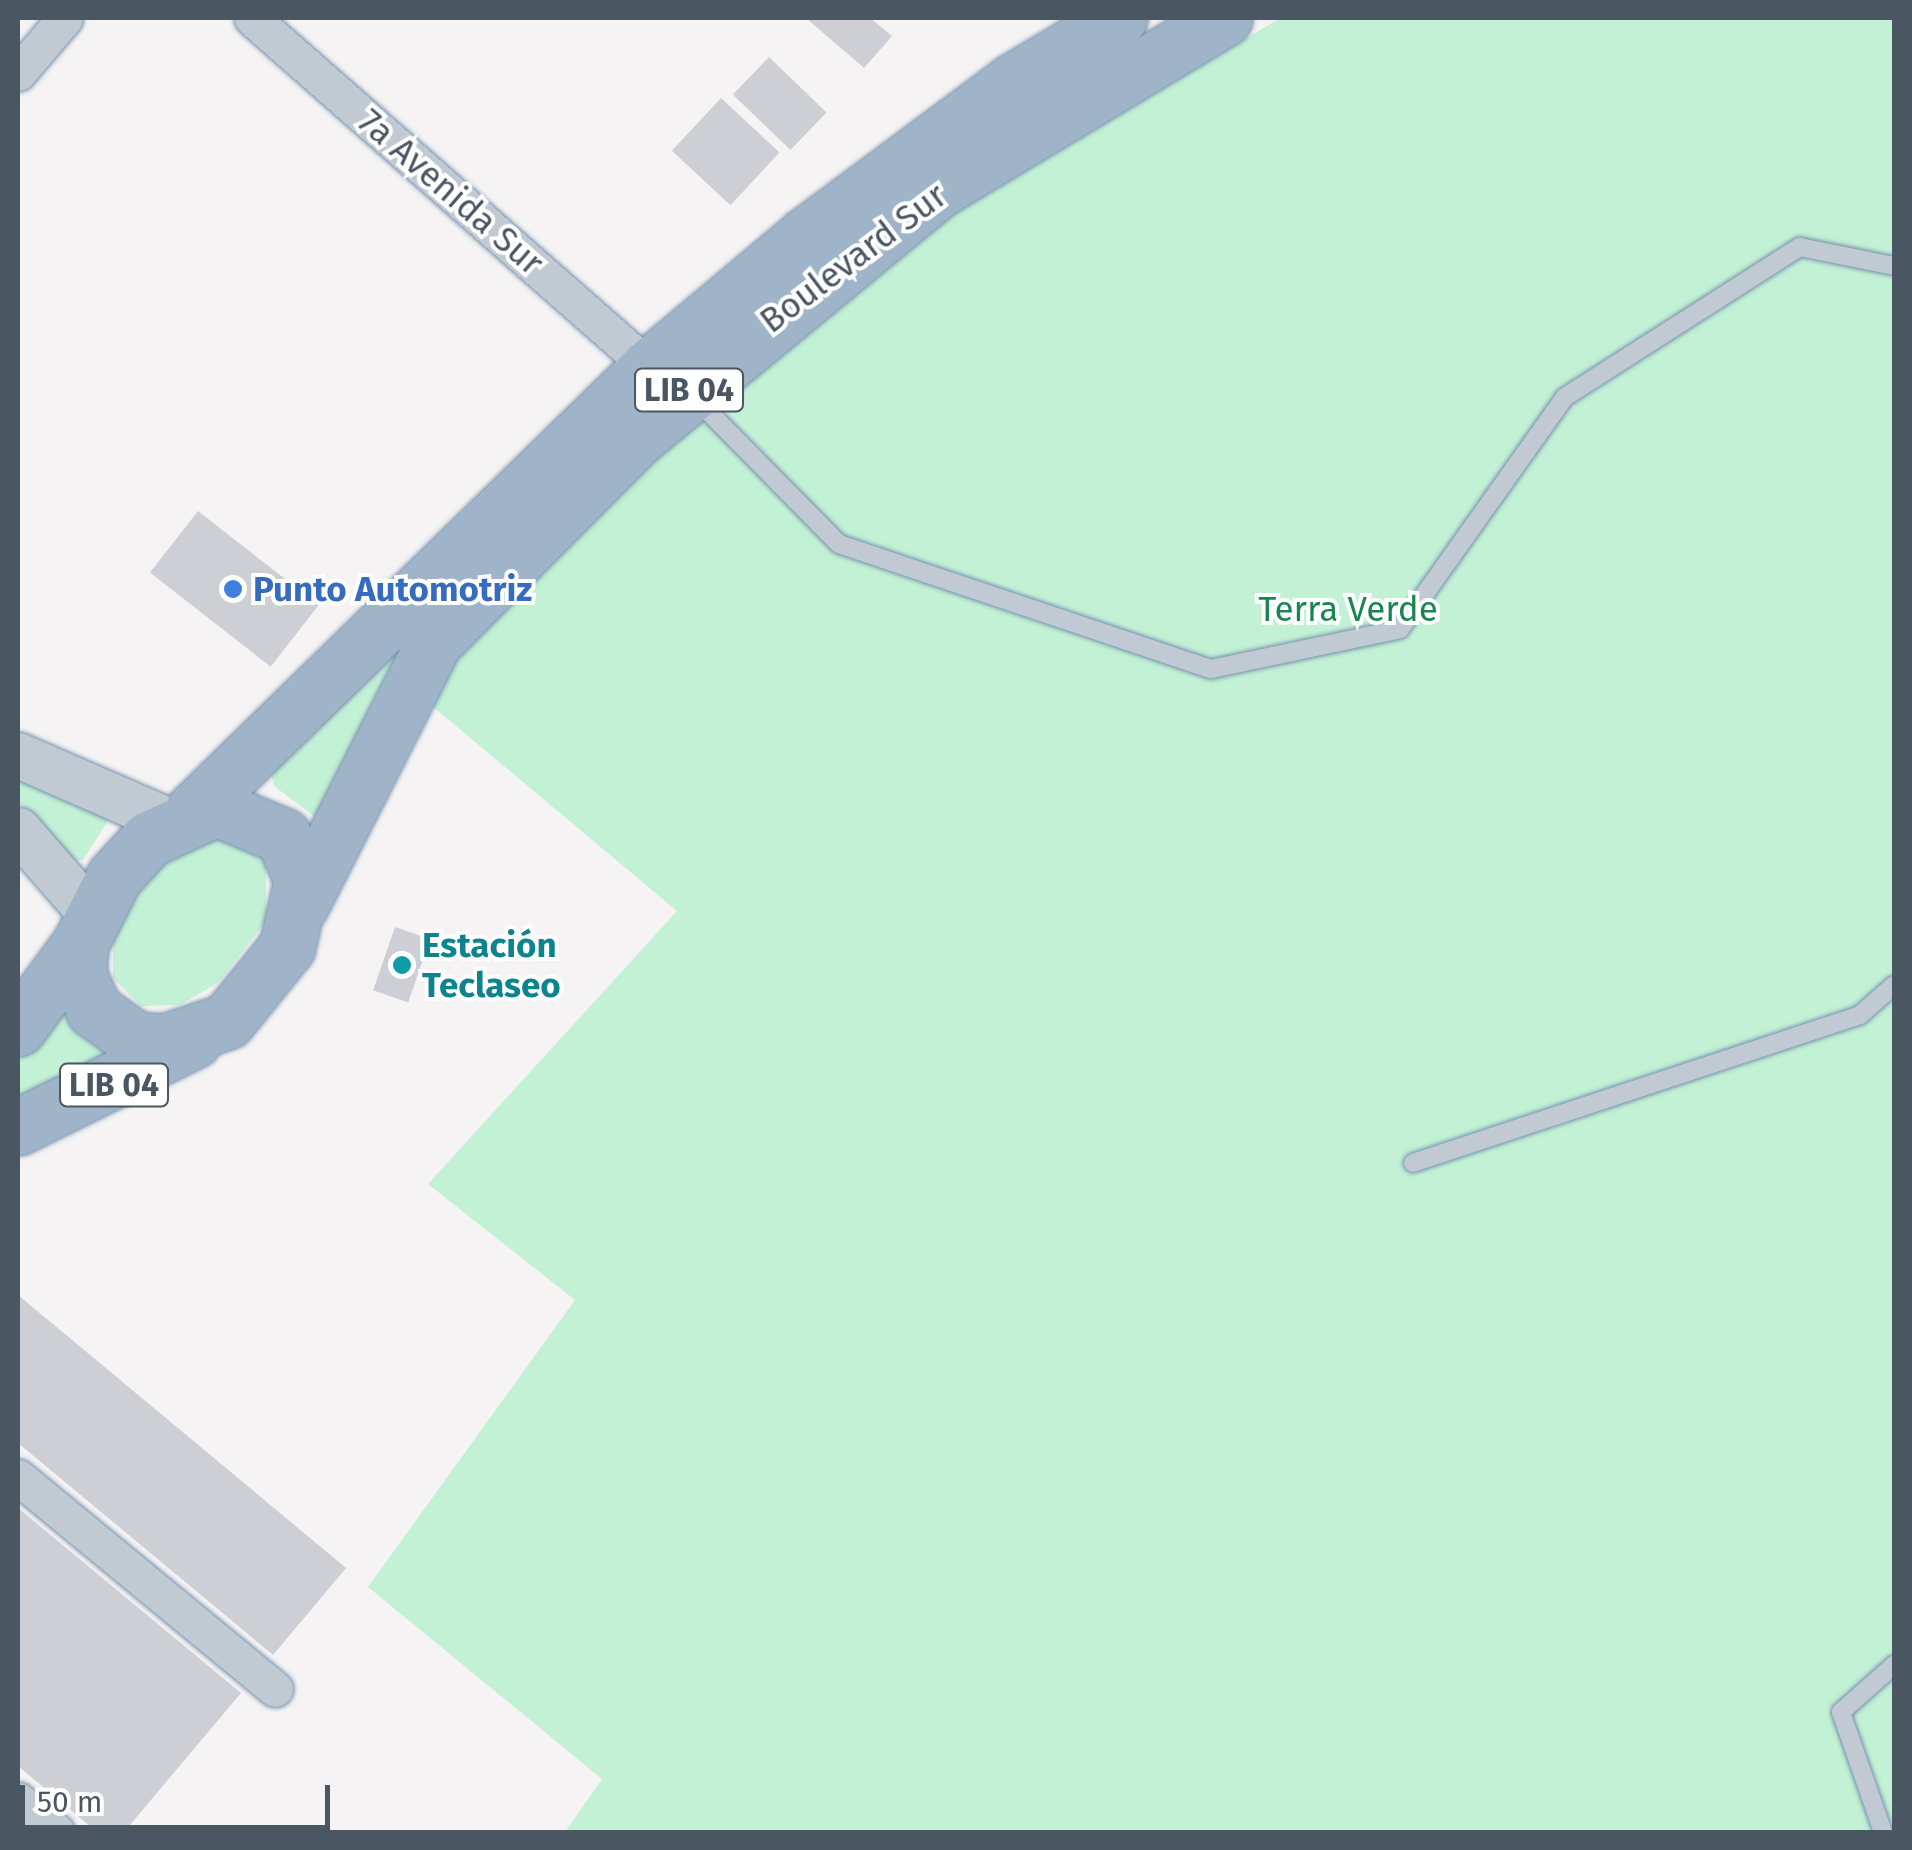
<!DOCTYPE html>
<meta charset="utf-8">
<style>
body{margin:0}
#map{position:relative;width:1912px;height:1850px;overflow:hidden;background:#f5f3f3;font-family:"Fira Sans",sans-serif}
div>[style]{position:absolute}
.green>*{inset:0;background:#c3f1d5}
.building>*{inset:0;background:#cdcfd5;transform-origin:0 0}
.roads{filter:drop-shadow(0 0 2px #7690ad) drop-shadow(0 0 2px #7690ad)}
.service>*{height:18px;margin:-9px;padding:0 9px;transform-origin:9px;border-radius:9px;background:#c1cad2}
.minor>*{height:35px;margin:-17.5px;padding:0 17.5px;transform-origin:17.5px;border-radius:17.5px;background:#c1cad2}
.tertiary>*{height:45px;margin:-22.5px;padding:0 22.5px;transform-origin:22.5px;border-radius:22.5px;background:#c1cad2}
.trunk>*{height:55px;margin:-27.5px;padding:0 27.5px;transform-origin:27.5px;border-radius:27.5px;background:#9fb4c9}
.dots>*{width:28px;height:28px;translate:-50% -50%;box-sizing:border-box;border:5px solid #fff;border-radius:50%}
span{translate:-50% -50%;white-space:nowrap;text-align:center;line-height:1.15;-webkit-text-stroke:8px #fff;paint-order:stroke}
.shield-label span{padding:2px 8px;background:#fff;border:2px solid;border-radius:8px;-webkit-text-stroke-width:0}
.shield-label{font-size:32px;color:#4a5661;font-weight:700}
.street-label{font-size:35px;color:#4a5661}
.shop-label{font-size:35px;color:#366cbe;font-weight:700}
.left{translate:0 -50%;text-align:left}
.park-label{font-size:35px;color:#17864f}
.culture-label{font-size:35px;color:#0d838f;font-weight:700}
.frame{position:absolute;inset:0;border:20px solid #4a5661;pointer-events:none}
.scale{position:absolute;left:20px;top:1785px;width:310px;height:45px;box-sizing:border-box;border:5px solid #4a5661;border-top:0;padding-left:12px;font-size:30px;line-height:35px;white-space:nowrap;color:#4a5661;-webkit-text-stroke:8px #fff;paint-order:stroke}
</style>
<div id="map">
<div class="green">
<i style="clip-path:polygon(1281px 18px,1894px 18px,1894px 1832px,565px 1832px,602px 1779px,368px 1587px,575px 1300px,428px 1184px,677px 911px,389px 670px,315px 817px,274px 786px,270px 769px,440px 597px,953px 207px)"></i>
<i style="clip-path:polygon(18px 769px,109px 819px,83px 860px,67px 860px,18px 801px)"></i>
<i style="clip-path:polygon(223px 834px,266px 858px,266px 921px,219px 982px,180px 1005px,141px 1006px,113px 978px,113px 936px,131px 897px,173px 853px)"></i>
<i style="clip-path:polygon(61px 1007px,106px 1056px,18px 1097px,18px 1056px)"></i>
</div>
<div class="building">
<i style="clip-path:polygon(806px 18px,870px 18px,892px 36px,864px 68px)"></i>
<i style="left:769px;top:57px;width:80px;height:52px;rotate:44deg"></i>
<i style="left:721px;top:98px;width:80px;height:72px;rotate:43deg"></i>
<i style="left:198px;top:511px;width:153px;height:78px;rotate:38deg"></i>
<i style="left:395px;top:927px;width:37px;height:67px;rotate:19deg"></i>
<i style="clip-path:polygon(18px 1295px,346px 1568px,273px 1655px,18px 1443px)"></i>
<i style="clip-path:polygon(18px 1508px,241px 1693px,124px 1832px,97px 1832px,18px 1766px)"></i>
</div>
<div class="roads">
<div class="service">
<i style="left:695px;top:398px;width:205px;rotate:45.4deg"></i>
<i style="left:839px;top:544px;width:392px;rotate:18.6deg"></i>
<i style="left:1211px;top:669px;width:193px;rotate:-11.9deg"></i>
<i style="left:1400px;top:629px;width:285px;rotate:-54.6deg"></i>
<i style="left:1565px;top:397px;width:279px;rotate:-32.6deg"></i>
<i style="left:1800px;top:247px;width:96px;rotate:11.4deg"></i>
<i style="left:1413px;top:1163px;width:471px;rotate:-18.3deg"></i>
<i style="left:1860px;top:1015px;width:45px;rotate:-41.4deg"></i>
<i style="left:1883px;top:1832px;width:127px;rotate:-109.3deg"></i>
<i style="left:1841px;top:1712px;width:71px;rotate:-41.6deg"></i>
</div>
<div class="minor">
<i style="left:252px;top:18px;width:529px;rotate:41.32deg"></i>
<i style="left:18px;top:73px;width:72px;rotate:-49.5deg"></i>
<i style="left:18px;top:1477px;width:333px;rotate:39.5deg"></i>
<i style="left:18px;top:1800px;width:50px;rotate:39.4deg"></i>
</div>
<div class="tertiary">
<i style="left:18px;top:755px;width:167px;rotate:23.6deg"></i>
<i style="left:18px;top:830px;width:114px;rotate:48.9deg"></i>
</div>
<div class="trunk">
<i style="left:216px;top:808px;width:73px;rotate:22.7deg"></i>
<i style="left:283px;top:836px;width:48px;rotate:66.6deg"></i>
<i style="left:302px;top:880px;width:69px;rotate:102.6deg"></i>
<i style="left:287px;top:947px;width:95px;rotate:129deg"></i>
<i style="left:227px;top:1021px;width:65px;rotate:161.3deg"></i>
<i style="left:165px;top:1042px;width:29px;rotate:-176deg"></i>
<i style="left:136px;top:1040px;width:52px;rotate:-144.5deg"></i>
<i style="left:94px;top:1010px;width:39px;rotate:-114deg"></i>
<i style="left:78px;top:974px;width:30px;rotate:-86deg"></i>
<i style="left:80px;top:944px;width:75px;rotate:-63.1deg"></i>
<i style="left:114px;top:877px;width:52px;rotate:-47.4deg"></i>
<i style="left:149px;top:839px;width:74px;rotate:-24.8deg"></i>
<i style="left:192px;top:812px;width:638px;rotate:-44.24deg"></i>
<i style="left:649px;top:367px;width:204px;rotate:-40deg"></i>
<i style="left:805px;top:236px;width:258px;rotate:-36.6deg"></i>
<i style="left:1012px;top:82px;width:125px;rotate:-30.9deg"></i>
<i style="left:301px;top:904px;width:294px;rotate:-63.1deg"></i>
<i style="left:434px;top:642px;width:286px;rotate:-45.1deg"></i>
<i style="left:636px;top:439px;width:391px;rotate:-39.5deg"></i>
<i style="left:938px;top:190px;width:334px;rotate:-31deg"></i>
<i style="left:18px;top:1028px;width:104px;rotate:-53.6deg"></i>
<i style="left:18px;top:1127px;width:196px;rotate:-26.3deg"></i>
</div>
</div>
<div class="dots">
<i style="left:233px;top:589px;background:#3f7fe0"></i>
<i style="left:402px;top:965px;background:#0f9aa8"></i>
</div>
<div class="shield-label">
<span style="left:689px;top:390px">LIB 04</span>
<span style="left:114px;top:1085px">LIB 04</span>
</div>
<div class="street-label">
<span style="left:451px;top:192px;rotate:41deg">7a Avenida Sur</span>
<span style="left:853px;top:258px;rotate:-37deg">Boulevard Sur</span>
</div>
<div class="shop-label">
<span class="left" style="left:253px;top:589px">Punto Automotriz</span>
</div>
<div class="park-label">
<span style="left:1348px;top:609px">Terra Verde</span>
</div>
<div class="culture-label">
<span class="left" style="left:422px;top:965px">Estación<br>Teclaseo</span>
</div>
<div class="frame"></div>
<div class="scale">50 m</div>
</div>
